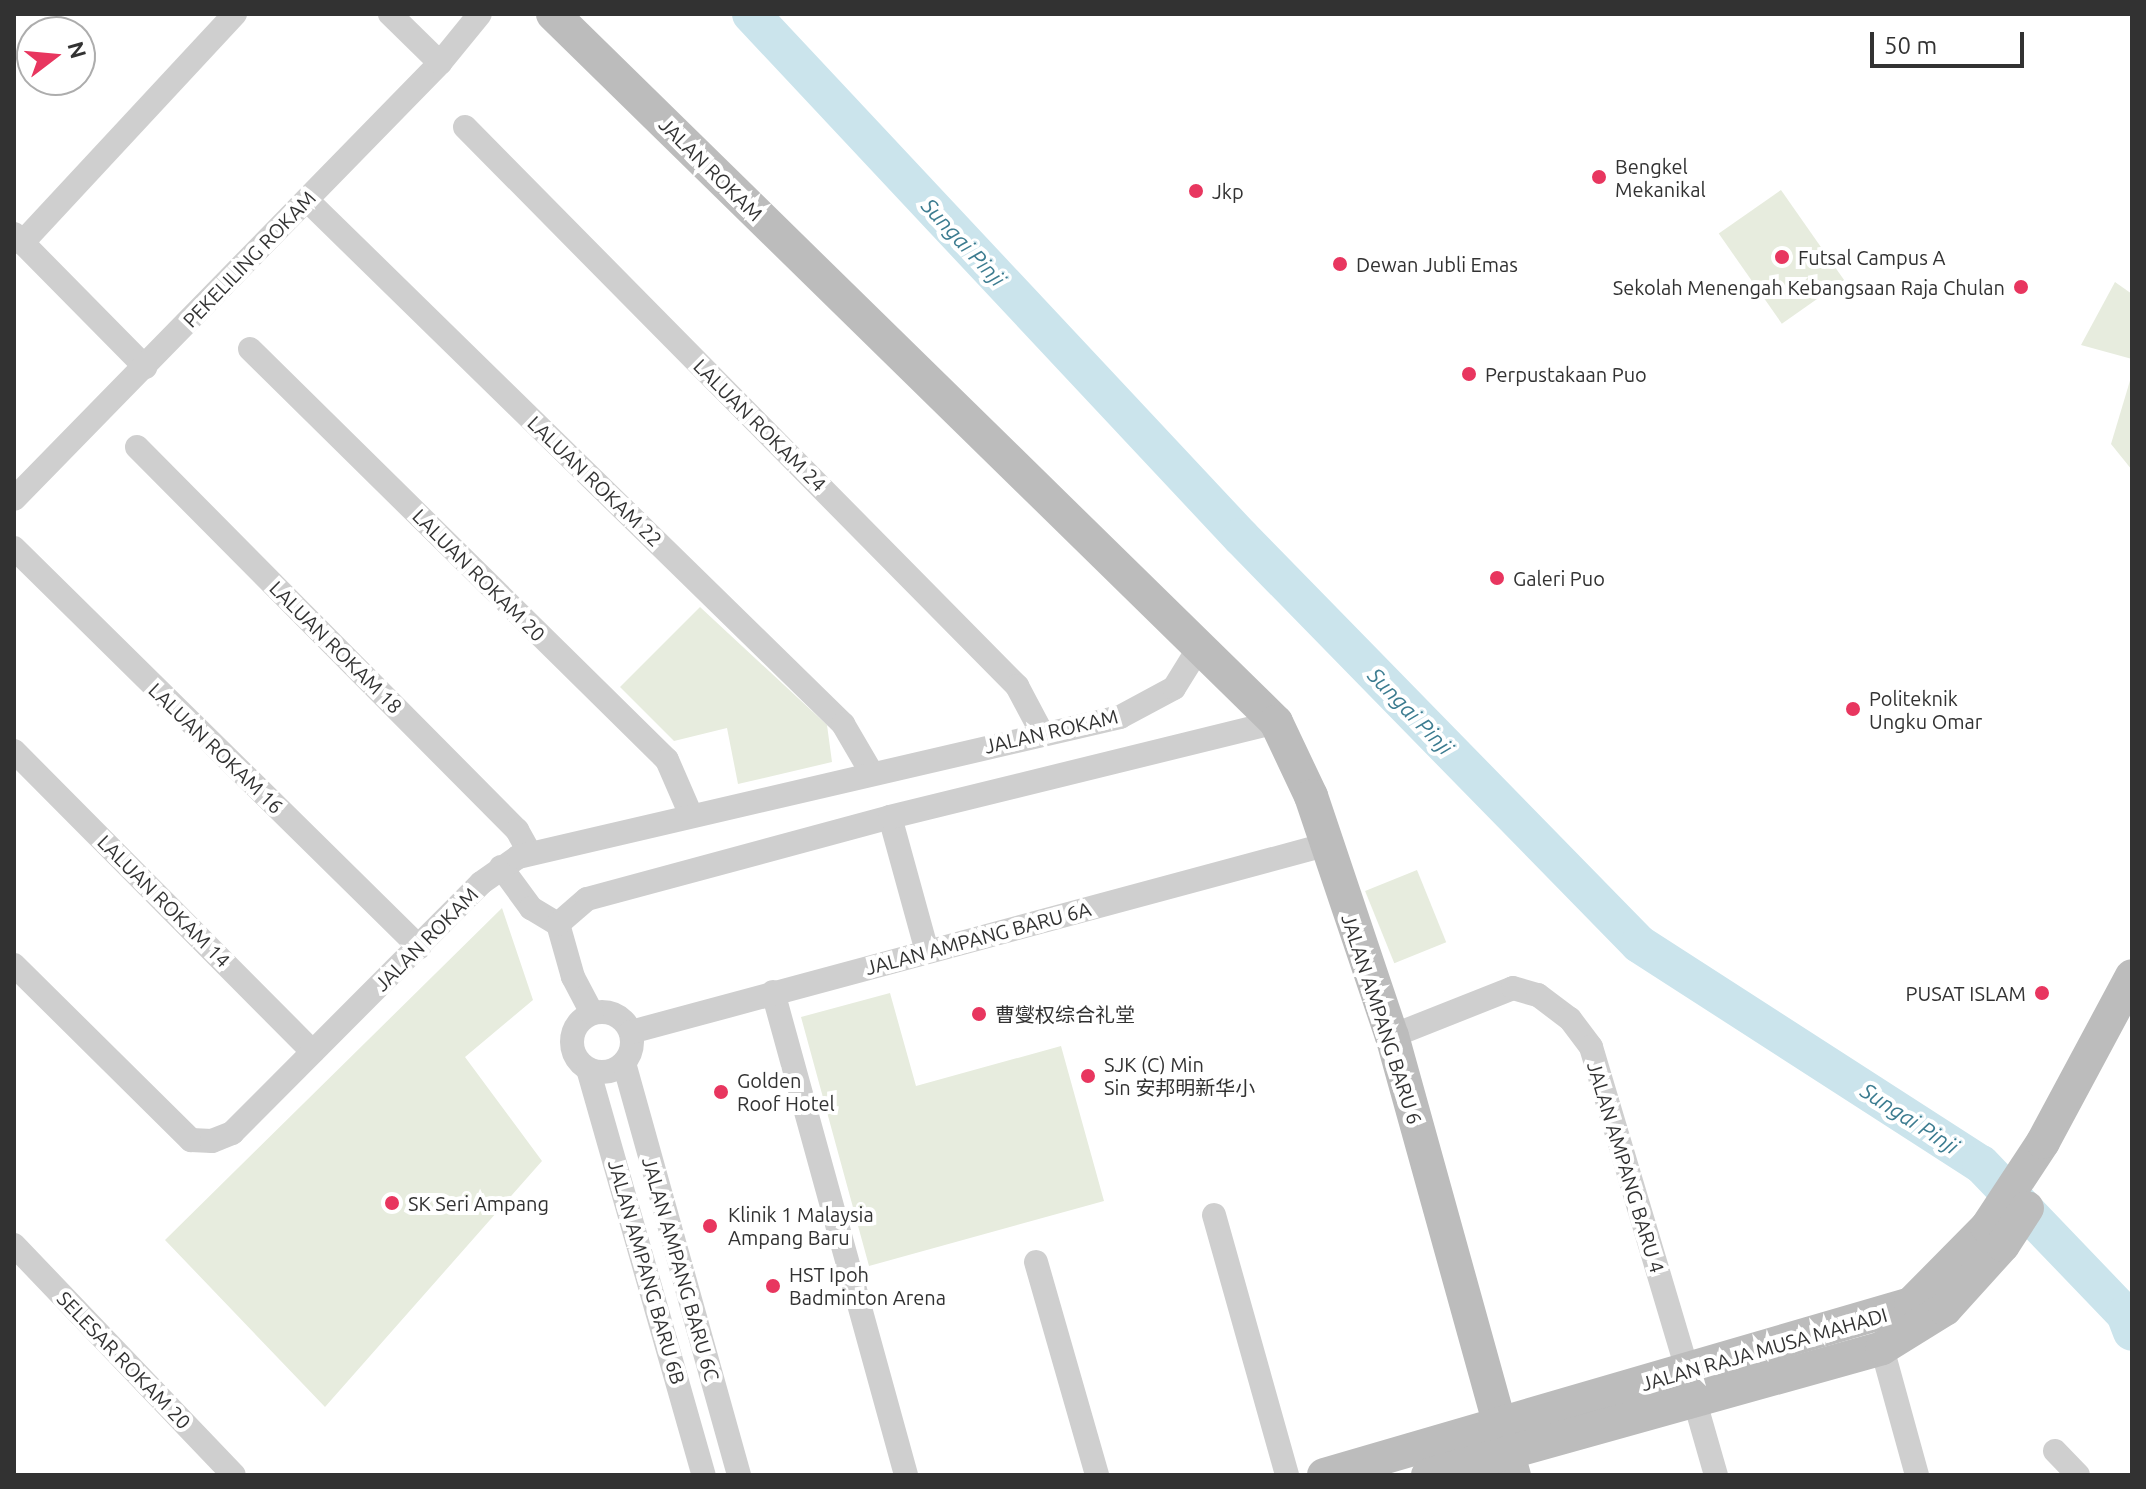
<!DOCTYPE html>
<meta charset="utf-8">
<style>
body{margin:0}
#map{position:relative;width:2146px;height:1489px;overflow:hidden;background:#fff;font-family:Ubuntu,"Noto Sans SC",sans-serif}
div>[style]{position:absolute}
.green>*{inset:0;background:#e7ecde;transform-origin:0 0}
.river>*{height:38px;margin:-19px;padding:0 19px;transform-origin:19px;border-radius:19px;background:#cbe4ec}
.minor>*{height:24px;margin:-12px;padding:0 12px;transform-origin:12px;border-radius:12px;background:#cfcfcf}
.minor>.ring{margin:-12px;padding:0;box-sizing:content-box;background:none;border:24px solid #cfcfcf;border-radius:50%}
.secondary>*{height:34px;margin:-17px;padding:0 17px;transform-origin:17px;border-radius:17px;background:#bcbcbc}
.dots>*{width:22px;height:22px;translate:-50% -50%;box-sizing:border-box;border:4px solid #fff;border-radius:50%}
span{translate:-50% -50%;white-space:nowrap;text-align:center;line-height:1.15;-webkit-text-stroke:8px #fff;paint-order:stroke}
.poi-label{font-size:20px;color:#323232}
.left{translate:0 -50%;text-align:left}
.right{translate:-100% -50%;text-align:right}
.street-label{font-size:20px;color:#323232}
.water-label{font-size:22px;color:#3c7c90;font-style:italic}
.frame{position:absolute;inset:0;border:16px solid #323232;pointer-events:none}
.north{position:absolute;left:16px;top:16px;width:80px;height:80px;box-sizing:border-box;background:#fff;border:2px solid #adadad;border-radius:50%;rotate:74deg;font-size:22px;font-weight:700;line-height:32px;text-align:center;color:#323232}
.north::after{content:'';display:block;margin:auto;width:28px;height:36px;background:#e8365f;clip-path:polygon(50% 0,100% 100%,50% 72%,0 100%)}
.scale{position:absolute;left:1870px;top:32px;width:154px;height:36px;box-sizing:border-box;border:4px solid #323232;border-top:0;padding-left:10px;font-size:24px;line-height:28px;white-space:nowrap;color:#323232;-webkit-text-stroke:6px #fff;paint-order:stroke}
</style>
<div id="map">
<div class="green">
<i style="left:1781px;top:190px;width:110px;height:76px;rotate:55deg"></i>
<i style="clip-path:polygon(2115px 282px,2132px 294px,2132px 359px,2081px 345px)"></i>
<i style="clip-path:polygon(2132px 374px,2132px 470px,2111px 444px)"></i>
<i style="clip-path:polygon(700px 607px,827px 725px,832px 762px,738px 784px,727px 728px,674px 741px,620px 687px)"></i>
<i style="left:1417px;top:870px;width:78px;height:56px;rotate:68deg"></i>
<i style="clip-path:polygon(502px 908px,533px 1000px,465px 1057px,542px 1161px,325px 1407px,165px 1240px)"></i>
<i style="clip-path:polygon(890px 993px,916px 1086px,1061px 1046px,1104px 1201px,869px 1266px,801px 1017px)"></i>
</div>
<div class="river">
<i style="left:751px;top:14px;width:717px;rotate:46.87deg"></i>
<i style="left:1241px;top:537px;width:569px;rotate:45.64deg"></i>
<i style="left:1639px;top:944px;width:407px;rotate:32.8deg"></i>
<i style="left:1981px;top:1164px;width:208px;rotate:46.2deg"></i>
<i style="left:2125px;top:1314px;width:19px;rotate:69deg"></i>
</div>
<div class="minor">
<i style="left:390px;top:14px;width:70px;rotate:44.4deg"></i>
<i style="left:465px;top:127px;width:786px;rotate:45.36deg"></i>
<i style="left:1017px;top:686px;width:53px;rotate:62deg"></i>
<i style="left:307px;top:200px;width:750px;rotate:44.35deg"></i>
<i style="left:843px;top:724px;width:56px;rotate:59.7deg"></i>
<i style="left:14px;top:234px;width:187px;rotate:45.4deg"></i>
<i style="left:22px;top:243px;width:313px;rotate:-47.1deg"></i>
<i style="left:250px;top:349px;width:585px;rotate:44.58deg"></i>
<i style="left:667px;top:760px;width:58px;rotate:66.5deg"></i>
<i style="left:137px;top:447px;width:540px;rotate:45.23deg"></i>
<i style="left:517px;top:830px;width:25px;rotate:61deg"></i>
<i style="left:14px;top:499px;width:610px;rotate:-45.66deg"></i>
<i style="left:440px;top:63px;width:63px;rotate:-50.8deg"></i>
<i style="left:14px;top:548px;width:569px;rotate:44.57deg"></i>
<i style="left:14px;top:751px;width:424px;rotate:45.2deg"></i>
<i style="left:890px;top:817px;width:139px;rotate:74.6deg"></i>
<i style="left:501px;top:867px;width:51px;rotate:53.8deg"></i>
<i style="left:531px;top:908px;width:31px;rotate:31deg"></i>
<i style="left:14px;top:965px;width:249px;rotate:44.7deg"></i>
<i style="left:191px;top:1140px;width:21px;rotate:3deg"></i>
<i style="left:212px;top:1141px;width:22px;rotate:-22deg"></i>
<i style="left:232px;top:1133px;width:353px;rotate:-45.1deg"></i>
<i style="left:481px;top:883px;width:45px;rotate:-35.1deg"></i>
<i style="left:518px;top:857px;width:618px;rotate:-13.09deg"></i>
<i style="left:1120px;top:717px;width:61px;rotate:-28.2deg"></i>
<i style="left:1174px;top:688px;width:49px;rotate:-58.2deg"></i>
<i style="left:773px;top:992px;width:501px;rotate:74.6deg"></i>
<i class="ring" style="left:572px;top:1012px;width:36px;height:36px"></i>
<i style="left:592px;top:1013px;width:41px;rotate:-117.8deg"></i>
<i style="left:573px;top:977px;width:55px;rotate:-105.8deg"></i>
<i style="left:558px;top:924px;width:38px;rotate:-41deg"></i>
<i style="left:587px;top:899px;width:314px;rotate:-15.1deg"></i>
<i style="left:890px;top:817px;width:398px;rotate:-13.8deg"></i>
<i style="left:631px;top:1032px;width:719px;rotate:-15.08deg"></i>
<i style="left:1392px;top:1036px;width:130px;rotate:-21.6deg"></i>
<i style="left:1513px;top:988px;width:26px;rotate:16deg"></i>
<i style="left:1538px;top:995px;width:40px;rotate:37deg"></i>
<i style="left:1570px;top:1019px;width:35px;rotate:53deg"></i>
<i style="left:1591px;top:1047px;width:339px;rotate:73.4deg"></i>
<i style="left:624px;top:1063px;width:428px;rotate:74.4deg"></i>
<i style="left:588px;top:1069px;width:422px;rotate:74.1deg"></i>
<i style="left:1214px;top:1215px;width:270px;rotate:74.3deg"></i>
<i style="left:14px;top:1245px;width:318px;rotate:46.3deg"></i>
<i style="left:1036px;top:1262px;width:222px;rotate:74deg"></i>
<i style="left:1882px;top:1348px;width:132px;rotate:74.6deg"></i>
<i style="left:1695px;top:1402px;width:76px;rotate:74deg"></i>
<i style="left:2055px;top:1451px;width:33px;rotate:46deg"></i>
</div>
<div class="secondary">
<i style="left:553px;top:14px;width:1012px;rotate:44.4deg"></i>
<i style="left:1276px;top:722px;width:82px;rotate:64.7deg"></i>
<i style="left:1311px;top:796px;width:253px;rotate:71.4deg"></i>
<i style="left:1392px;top:1036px;width:456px;rotate:74.5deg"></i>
<i style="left:1324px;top:1475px;width:611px;rotate:-16.24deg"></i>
<i style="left:1911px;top:1304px;width:108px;rotate:-45.4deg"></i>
<i style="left:1987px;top:1227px;width:102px;rotate:-56.6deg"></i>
<i style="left:2043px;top:1142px;width:188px;rotate:-61.8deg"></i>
<i style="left:1428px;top:1475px;width:471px;rotate:-15.6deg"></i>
<i style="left:1882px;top:1348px;width:74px;rotate:-31.8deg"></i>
<i style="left:1945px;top:1309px;width:86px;rotate:-47.8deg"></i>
<i style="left:2003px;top:1245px;width:44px;rotate:-57deg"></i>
</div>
<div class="dots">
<i style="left:1599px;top:177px;background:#e8365f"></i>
<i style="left:1196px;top:191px;background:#e8365f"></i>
<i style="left:1782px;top:257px;background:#e8365f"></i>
<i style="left:1340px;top:264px;background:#e8365f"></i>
<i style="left:2021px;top:287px;background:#e8365f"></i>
<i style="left:1469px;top:374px;background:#e8365f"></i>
<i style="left:1497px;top:578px;background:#e8365f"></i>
<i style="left:1853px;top:709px;background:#e8365f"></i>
<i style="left:2042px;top:993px;background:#e8365f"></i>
<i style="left:979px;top:1014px;background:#e8365f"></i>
<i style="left:1088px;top:1076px;background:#e8365f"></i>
<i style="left:721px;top:1092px;background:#e8365f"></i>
<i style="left:392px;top:1203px;background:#e8365f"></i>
<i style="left:710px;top:1226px;background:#e8365f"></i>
<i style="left:773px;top:1286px;background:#e8365f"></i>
</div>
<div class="poi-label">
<span class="left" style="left:1615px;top:178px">Bengkel<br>Mekanikal</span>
<span class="left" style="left:1212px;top:191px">Jkp</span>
<span class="left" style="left:1798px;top:257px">Futsal Campus A</span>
<span class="left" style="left:1356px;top:264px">Dewan Jubli Emas</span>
<span class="right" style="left:2005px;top:287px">Sekolah Menengah Kebangsaan Raja Chulan</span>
<span class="left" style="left:1485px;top:374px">Perpustakaan Puo</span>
<span class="left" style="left:1513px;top:578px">Galeri Puo</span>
<span class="left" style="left:1869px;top:710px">Politeknik<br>Ungku Omar</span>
<span class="right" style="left:2026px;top:993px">PUSAT ISLAM</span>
<span class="left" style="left:995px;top:1014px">曹燮权综合礼堂</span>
<span class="left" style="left:1104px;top:1076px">SJK (C) Min<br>Sin 安邦明新华小</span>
<span class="left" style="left:737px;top:1092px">Golden<br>Roof Hotel</span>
<span class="left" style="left:408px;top:1203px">SK Seri Ampang</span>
<span class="left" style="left:728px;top:1226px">Klinik 1 Malaysia<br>Ampang Baru</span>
<span class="left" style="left:789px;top:1286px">HST Ipoh<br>Badminton Arena</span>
</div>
<div class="street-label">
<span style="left:711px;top:169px;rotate:45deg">JALAN ROKAM</span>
<span style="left:249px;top:259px;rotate:-46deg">PEKELILING ROKAM</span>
<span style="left:760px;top:425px;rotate:45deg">LALUAN ROKAM 24</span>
<span style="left:595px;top:481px;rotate:44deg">LALUAN ROKAM 22</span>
<span style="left:479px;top:575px;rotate:45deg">LALUAN ROKAM 20</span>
<span style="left:336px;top:647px;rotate:45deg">LALUAN ROKAM 18</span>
<span style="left:1051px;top:731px;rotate:-13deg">JALAN ROKAM</span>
<span style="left:216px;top:748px;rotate:44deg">LALUAN ROKAM 16</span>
<span style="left:164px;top:901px;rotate:45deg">LALUAN ROKAM 14</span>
<span style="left:978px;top:938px;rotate:-15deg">JALAN AMPANG BARU 6A</span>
<span style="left:426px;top:939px;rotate:-45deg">JALAN ROKAM</span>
<span style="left:1382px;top:1019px;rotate:72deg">JALAN AMPANG BARU 6</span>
<span style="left:1626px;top:1167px;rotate:73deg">JALAN AMPANG BARU 4</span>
<span style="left:681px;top:1269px;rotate:74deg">JALAN AMPANG BARU 6C</span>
<span style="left:647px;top:1272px;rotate:74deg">JALAN AMPANG BARU 6B</span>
<span style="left:1764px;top:1349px;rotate:-16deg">JALAN RAJA MUSA MAHADI</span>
<span style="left:124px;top:1360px;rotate:46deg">SELESAR ROKAM 20</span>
</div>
<div class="water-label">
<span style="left:964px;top:242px;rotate:47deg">Sungai Pinji</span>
<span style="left:1411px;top:711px;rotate:46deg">Sungai Pinji</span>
<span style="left:1910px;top:1118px;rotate:33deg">Sungai Pinji</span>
</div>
<div class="frame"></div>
<div class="north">N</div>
<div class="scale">50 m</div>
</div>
